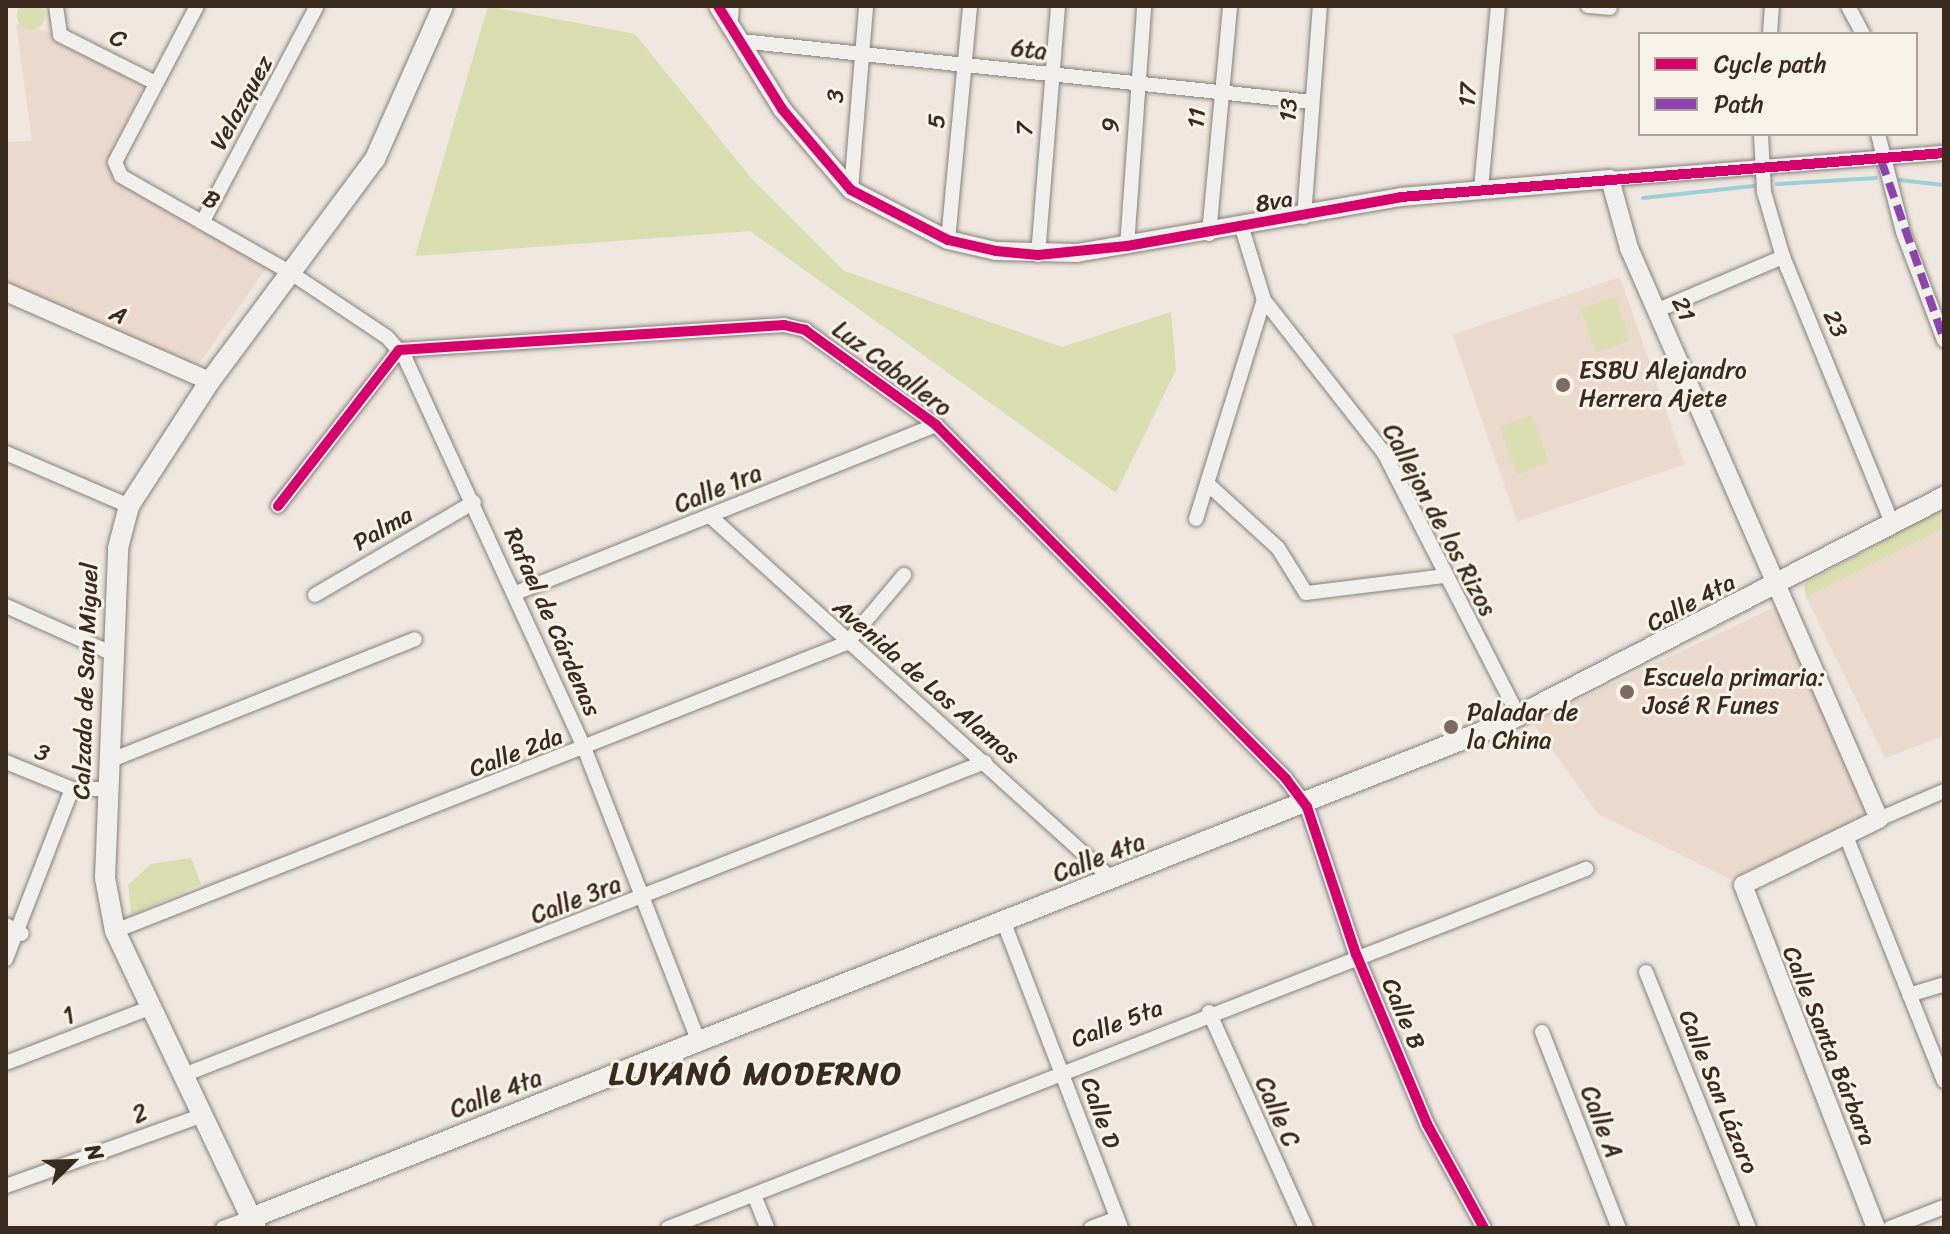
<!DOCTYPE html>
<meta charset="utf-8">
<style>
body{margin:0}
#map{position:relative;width:1950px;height:1234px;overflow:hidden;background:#eee6df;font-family:Sriracha,sans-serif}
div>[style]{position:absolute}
.built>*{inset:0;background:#ebd9ce;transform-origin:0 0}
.green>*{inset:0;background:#daddb0;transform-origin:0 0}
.round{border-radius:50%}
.stream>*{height:4px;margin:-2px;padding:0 2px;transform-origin:2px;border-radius:2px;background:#9bd0d7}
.roads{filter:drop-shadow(0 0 2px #87807a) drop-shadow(0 0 2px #87807a)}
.minor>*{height:14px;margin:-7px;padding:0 7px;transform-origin:7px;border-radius:7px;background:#f1efeb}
.tertiary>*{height:18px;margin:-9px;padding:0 9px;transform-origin:9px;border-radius:9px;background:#f1efeb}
.secondary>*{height:20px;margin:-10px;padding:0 10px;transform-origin:10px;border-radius:10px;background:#f1efeb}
.quiet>*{height:8px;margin-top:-4px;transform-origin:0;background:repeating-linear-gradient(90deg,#8e44ad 0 16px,transparent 0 24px)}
.cycleway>*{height:10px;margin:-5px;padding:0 5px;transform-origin:5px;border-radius:5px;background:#d6006c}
.dots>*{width:22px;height:22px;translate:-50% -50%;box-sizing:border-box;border:4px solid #f7f3e8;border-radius:50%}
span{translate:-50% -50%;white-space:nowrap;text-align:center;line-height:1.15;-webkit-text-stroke:6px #f7f3e8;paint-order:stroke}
.street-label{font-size:24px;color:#3b2a1e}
.poi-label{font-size:24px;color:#3b2a1e}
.left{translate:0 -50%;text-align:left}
.district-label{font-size:32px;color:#3b2a1e;font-weight:700;letter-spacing:2px}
.frame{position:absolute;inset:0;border:8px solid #3b2a1e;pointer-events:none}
.legend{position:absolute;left:1638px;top:32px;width:280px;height:104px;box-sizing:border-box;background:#f7f3e8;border:2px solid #aca397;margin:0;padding:10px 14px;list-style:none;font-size:24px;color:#3b2a1e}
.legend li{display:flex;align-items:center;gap:16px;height:40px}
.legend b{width:40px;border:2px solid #aca397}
.north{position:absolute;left:32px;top:1122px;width:80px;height:80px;-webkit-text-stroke:6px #f7f3e8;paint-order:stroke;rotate:67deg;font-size:22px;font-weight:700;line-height:32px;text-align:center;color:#3b2a1e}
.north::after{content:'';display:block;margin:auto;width:28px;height:36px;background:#3b2a1e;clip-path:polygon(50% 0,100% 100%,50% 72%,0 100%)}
</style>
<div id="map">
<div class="built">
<i style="clip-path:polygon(16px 23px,72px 38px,147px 79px,107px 161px,272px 260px,196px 368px,6px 284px,6px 142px,32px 141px)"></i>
<i style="left:1620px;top:277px;width:198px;height:177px;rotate:71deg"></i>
<i style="clip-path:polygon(1944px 527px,1944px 736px,1885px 758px,1806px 597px)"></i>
<i style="clip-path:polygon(1777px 606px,1869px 814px,1730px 879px,1598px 814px,1532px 722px)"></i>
</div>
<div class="green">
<i class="round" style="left:17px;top:2px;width:28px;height:28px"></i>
<i style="clip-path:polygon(488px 6px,635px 34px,751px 178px,844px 271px,1062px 347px,1171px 312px,1176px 370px,1116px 493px,750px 231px,415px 256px)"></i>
<i style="left:1615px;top:297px;width:46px;height:36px;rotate:71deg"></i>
<i style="left:1531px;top:415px;width:51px;height:34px;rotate:69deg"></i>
<i style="clip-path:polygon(1944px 507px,1944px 528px,1806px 597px,1804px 584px)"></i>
<i style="clip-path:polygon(191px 858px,201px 884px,131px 915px,128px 885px,151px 864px)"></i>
</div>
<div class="stream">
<i style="left:1899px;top:180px;width:45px;rotate:6.3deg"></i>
<i style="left:1777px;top:184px;width:99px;rotate:-3.5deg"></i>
<i style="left:1643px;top:198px;width:111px;rotate:-6.2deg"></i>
</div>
<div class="roads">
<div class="minor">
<i style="left:56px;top:6px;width:29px;rotate:82deg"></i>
<i style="left:60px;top:35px;width:107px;rotate:26.6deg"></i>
<i style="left:197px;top:6px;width:176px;rotate:117.7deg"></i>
<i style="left:115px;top:162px;width:15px;rotate:67deg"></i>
<i style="left:121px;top:176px;width:196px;rotate:29.7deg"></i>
<i style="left:291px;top:273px;width:115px;rotate:33.7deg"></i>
<i style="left:387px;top:337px;width:28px;rotate:49deg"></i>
<i style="left:405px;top:358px;width:431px;rotate:65.3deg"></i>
<i style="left:585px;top:750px;width:313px;rotate:68.7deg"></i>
<i style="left:1588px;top:6px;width:22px;rotate:5deg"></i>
<i style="left:1848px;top:6px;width:32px;rotate:62deg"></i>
<i style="left:731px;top:19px;width:13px;rotate:-86deg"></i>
<i style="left:1770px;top:34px;width:28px;rotate:-86deg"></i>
<i style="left:741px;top:41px;width:574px;rotate:6.1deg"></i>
<i style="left:1761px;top:134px;width:58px;rotate:87deg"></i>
<i style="left:1764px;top:192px;width:68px;rotate:73.7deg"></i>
<i style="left:1783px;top:257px;width:290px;rotate:67.7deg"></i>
<i style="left:1878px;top:134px;width:101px;rotate:75.7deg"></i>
<i style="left:1903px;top:232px;width:116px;rotate:69.2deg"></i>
<i style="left:1610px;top:179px;width:335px;rotate:-4.5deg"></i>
<i style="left:1481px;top:189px;width:184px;rotate:-84.7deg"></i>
<i style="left:851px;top:190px;width:185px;rotate:-85.3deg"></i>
<i style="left:1304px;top:217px;width:212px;rotate:-85.7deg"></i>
<i style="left:203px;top:221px;width:243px;rotate:-62.1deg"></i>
<i style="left:1242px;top:228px;width:75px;rotate:73deg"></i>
<i style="left:1264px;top:300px;width:194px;rotate:51.9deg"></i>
<i style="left:1384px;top:453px;width:297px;rotate:62.9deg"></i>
<i style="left:1209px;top:234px;width:229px;rotate:-84.7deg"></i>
<i style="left:948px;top:240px;width:235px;rotate:-84.6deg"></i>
<i style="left:1127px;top:246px;width:241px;rotate:-85.9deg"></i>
<i style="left:1038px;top:255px;width:250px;rotate:-85.4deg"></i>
<i style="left:1658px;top:310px;width:136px;rotate:-23deg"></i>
<i style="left:6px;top:453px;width:134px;rotate:23.3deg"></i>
<i style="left:1210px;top:486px;width:92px;rotate:42.4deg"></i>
<i style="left:1278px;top:548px;width:53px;rotate:58.1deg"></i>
<i style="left:1306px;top:593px;width:140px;rotate:-7deg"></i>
<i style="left:278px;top:506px;width:197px;rotate:-52.2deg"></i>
<i style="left:399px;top:350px;width:386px;rotate:-3.7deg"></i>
<i style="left:784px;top:325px;width:22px;rotate:13deg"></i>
<i style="left:805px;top:330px;width:162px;rotate:35.9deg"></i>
<i style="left:936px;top:425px;width:498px;rotate:45.3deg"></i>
<i style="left:1286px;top:779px;width:35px;rotate:53deg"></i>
<i style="left:1307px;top:807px;width:155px;rotate:71.6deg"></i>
<i style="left:1356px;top:954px;width:184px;rotate:67.3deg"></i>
<i style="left:1427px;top:1124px;width:119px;rotate:61.3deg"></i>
<i style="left:710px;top:516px;width:543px;rotate:42.09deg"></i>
<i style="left:1196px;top:519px;width:229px;rotate:-72.8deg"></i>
<i style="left:516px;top:593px;width:452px;rotate:-21.8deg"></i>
<i style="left:315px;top:595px;width:184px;rotate:-30.3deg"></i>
<i style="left:6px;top:606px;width:115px;rotate:24.1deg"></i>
<i style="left:109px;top:761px;width:329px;rotate:-21.7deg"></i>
<i style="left:6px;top:762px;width:71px;rotate:22.2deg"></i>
<i style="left:72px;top:789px;width:36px"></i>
<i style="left:1879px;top:819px;width:71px;rotate:-23.3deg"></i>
<i style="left:1846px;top:836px;width:264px;rotate:68.2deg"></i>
<i style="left:1004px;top:923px;width:327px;rotate:69deg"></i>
<i style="left:6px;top:925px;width:18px;rotate:29deg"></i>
<i style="left:115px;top:931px;width:787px;rotate:-21.48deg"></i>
<i style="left:847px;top:643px;width:89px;rotate:-50deg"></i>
<i style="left:6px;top:959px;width:182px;rotate:-68.8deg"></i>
<i style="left:1646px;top:972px;width:276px;rotate:68.1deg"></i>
<i style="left:1909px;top:995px;width:37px;rotate:-17deg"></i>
<i style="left:1209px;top:1012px;width:237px;rotate:65.8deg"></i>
<i style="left:1542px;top:1032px;width:211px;rotate:68.6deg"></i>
<i style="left:6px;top:1063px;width:151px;rotate:-21deg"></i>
<i style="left:181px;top:1076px;width:863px;rotate:-21.33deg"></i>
<i style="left:6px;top:1186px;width:206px;rotate:-19.8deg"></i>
<i style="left:754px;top:1195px;width:35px;rotate:68deg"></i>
<i style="left:223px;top:1228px;width:30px;rotate:-20deg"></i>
<i style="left:668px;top:1228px;width:986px;rotate:-21.36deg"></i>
<i style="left:1091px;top:1228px;width:26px;rotate:-21deg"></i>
<i style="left:1890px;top:1228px;width:58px;rotate:-21.3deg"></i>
</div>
<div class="tertiary">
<i style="left:718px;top:6px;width:121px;rotate:58.1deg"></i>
<i style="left:782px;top:109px;width:106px;rotate:49.6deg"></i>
<i style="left:851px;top:190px;width:109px;rotate:27.3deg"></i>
<i style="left:948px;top:240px;width:49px;rotate:12.9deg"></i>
<i style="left:996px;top:251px;width:81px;rotate:1.4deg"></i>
<i style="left:1077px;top:253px;width:329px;rotate:-9.8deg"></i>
<i style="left:1401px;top:197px;width:210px;rotate:-4.9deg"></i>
<i style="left:1610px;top:179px;width:72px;rotate:74.6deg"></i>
<i style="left:1629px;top:248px;width:623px;rotate:66.35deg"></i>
<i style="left:1879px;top:819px;width:151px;rotate:154.1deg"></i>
<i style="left:1743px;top:885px;width:368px;rotate:68.8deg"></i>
<i style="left:6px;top:292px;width:223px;rotate:23.6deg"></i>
</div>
<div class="secondary">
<i style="left:251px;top:1218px;width:1345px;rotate:-21.55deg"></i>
<i style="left:1502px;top:724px;width:497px;rotate:-27.2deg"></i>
<i style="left:256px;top:1228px;width:329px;rotate:-115.4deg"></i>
<i style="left:115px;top:931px;width:54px;rotate:-100.7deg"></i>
<i style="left:105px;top:878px;width:330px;rotate:-87.7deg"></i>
<i style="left:118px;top:548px;width:43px;rotate:-75.3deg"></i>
<i style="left:129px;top:506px;width:149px;rotate:-57.1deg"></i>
<i style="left:210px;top:381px;width:277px;rotate:-53.4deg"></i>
<i style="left:375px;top:159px;width:167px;rotate:-66deg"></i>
</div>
</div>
<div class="quiet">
<i style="left:1881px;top:160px;width:191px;rotate:70.7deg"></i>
</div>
<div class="cycleway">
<i style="left:718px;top:6px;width:121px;rotate:58.1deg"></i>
<i style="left:782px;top:109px;width:106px;rotate:49.6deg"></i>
<i style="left:851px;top:190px;width:109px;rotate:27.3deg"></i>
<i style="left:948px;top:240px;width:49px;rotate:12.9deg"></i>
<i style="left:996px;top:251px;width:42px;rotate:5.4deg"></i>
<i style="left:1038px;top:255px;width:89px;rotate:-5.8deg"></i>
<i style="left:1127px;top:246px;width:278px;rotate:-10.1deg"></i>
<i style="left:1401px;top:197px;width:545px;rotate:-4.63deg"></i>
<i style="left:278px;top:506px;width:197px;rotate:-52.2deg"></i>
<i style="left:399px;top:350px;width:386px;rotate:-3.7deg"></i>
<i style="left:784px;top:325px;width:22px;rotate:13deg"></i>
<i style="left:805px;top:330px;width:162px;rotate:35.9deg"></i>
<i style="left:936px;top:425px;width:498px;rotate:45.3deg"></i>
<i style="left:1286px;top:779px;width:35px;rotate:53deg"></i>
<i style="left:1307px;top:807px;width:155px;rotate:71.6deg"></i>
<i style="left:1356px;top:954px;width:184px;rotate:67.3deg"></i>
<i style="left:1427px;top:1124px;width:119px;rotate:61.3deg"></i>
</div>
<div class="dots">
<i style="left:1563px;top:385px;background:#7a6c62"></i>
<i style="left:1627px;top:692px;background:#7a6c62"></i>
<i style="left:1451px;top:727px;background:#7a6c62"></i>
</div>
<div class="street-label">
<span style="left:118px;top:39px;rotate:27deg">C</span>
<span style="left:1029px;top:50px;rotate:6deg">6ta</span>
<span style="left:1468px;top:95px;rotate:-85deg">17</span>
<span style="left:836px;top:96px;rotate:-85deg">3</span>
<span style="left:242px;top:103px;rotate:-61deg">Velazquez</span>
<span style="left:1289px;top:110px;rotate:-86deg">13</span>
<span style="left:1197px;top:118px;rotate:-85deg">11</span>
<span style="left:937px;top:121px;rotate:-85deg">5</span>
<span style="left:1111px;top:125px;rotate:-87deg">9</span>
<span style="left:1025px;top:129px;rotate:-86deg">7</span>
<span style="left:211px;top:200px;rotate:29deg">B</span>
<span style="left:1274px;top:202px;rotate:-10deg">8va</span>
<span style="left:1683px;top:309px;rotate:66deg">21</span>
<span style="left:118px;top:315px;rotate:24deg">A</span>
<span style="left:1835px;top:324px;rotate:67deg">23</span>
<span style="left:892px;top:369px;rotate:37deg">Luz Caballero</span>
<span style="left:718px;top:489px;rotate:-22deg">Calle 1ra</span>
<span style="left:1439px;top:520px;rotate:62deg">Callejon de los Rizos</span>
<span style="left:383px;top:529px;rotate:-30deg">Palma</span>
<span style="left:1691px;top:603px;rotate:-28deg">Calle 4ta</span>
<span style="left:552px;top:622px;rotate:66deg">Rafael de Cárdenas</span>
<span style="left:86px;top:681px;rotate:-88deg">Calzada de San Miguel</span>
<span style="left:926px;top:682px;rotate:41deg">Avenida de Los Alamos</span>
<span style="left:42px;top:753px;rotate:22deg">3</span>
<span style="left:516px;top:753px;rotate:-21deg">Calle 2da</span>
<span style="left:1099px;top:858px;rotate:-21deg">Calle 4ta</span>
<span style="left:576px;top:900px;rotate:-21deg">Calle 3ra</span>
<span style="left:1403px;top:1014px;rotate:67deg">Calle B</span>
<span style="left:69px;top:1016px;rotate:-21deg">1</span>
<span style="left:1117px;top:1024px;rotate:-21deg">Calle 5ta</span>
<span style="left:1829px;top:1046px;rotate:68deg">Calle Santa Bárbara</span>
<span style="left:1718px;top:1092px;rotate:68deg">Calle San Lázaro</span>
<span style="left:496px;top:1094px;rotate:-21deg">Calle 4ta</span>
<span style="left:1277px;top:1112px;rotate:66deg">Calle C</span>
<span style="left:1100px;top:1113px;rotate:70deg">Calle D</span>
<span style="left:140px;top:1114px;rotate:-20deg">2</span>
<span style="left:1601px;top:1122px;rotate:69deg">Calle A</span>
</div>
<div class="poi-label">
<span class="left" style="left:1579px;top:385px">ESBU Alejandro<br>Herrera Ajete</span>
<span class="left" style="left:1643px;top:692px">Escuela primaria:<br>José R Funes</span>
<span class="left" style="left:1467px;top:727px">Paladar de<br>la China</span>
</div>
<div class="district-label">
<span style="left:756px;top:1074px">LUYANÓ MODERNO</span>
</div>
<div class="frame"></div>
<ul class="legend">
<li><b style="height:10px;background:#d6006c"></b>Cycle path</li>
<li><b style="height:10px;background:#8e44ad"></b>Path</li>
</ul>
<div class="north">N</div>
</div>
